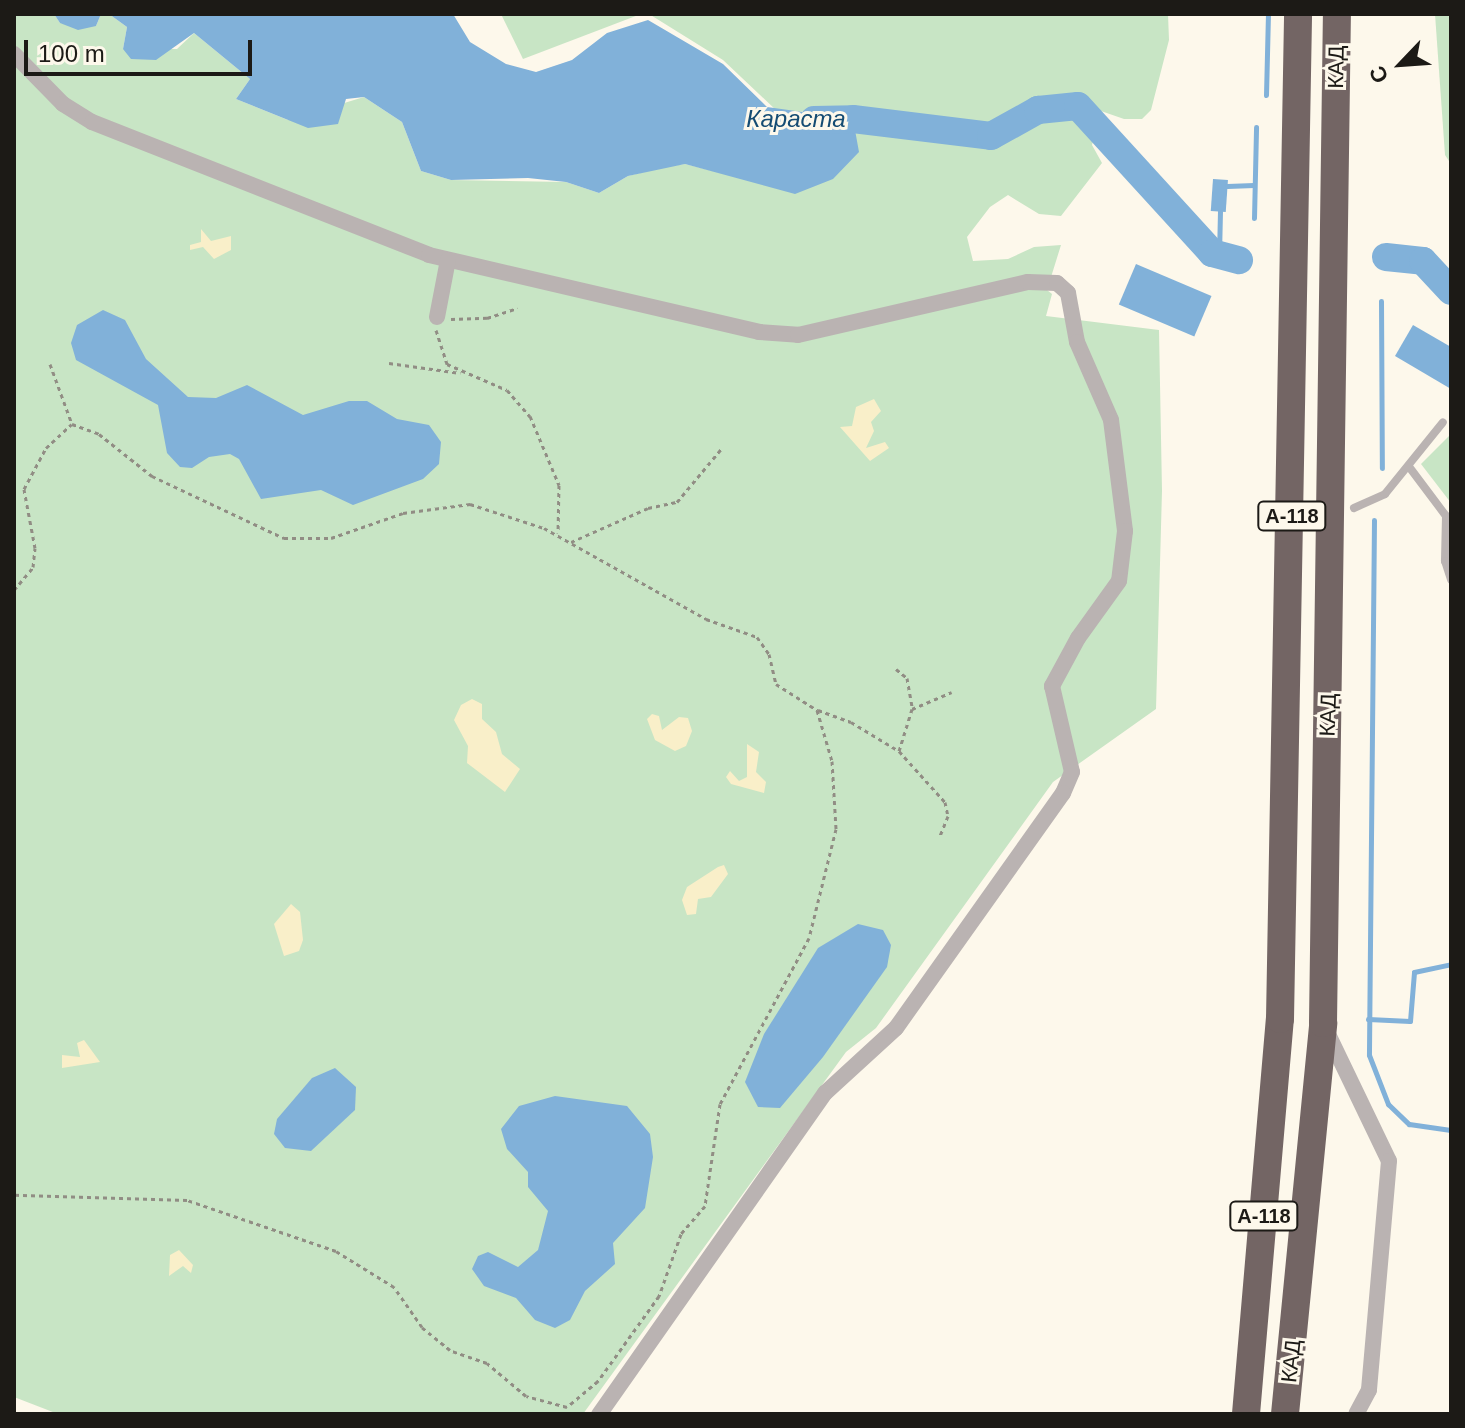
<!DOCTYPE html>
<meta charset="utf-8">
<style>
body{margin:0}
#map{position:relative;width:1465px;height:1428px;overflow:hidden;background:#fdf8eb;font-family:Arial,sans-serif}
div>[style]{position:absolute}
.green>*{inset:0;background:#c8e5c5}
.sand>*{inset:0;background:#f9efc9}
.water>*{inset:0;background:#81b1d9;transform-origin:0 0}
.stream>*{height:5px;margin:-2.5px;padding:0 2.5px;transform-origin:2.5px;border-radius:2.5px;background:#81b1d9}
.river>*{height:28px;margin:-14px;padding:0 14px;transform-origin:14px;border-radius:14px;background:#81b1d9}
.path>*{height:3px;margin-top:-1.5px;transform-origin:0;background:repeating-linear-gradient(90deg,#918d84 0 4px,transparent 0 8px)}
.service>*{height:8px;margin:-4px;padding:0 4px;transform-origin:4px;border-radius:4px;background:#bab3b2}
.minor>*{height:16px;margin:-8px;padding:0 8px;transform-origin:8px;border-radius:8px;background:#bab3b2}
.motorway>*{height:28px;margin:-14px;padding:0 14px;transform-origin:14px;border-radius:14px;background:#736564}
span{translate:-50% -50%;white-space:nowrap;text-align:center;line-height:1.15;-webkit-text-stroke:6px #fdf8eb;paint-order:stroke}
.shield-label span{padding:2px 6px;background:#fdf8eb;border:2px solid;border-radius:6px;-webkit-text-stroke-width:0}
.shield-label{font-size:20px;color:#1c1a16;font-weight:700}
.street-label{font-size:22px;color:#1c1a16}
.water-label{font-size:24px;color:#154c73;font-style:italic}
.frame{position:absolute;inset:0;border:16px solid #1c1a16;pointer-events:none}
.north{position:absolute;left:1361px;top:24px;width:80px;height:80px;-webkit-text-stroke:6px #fdf8eb;paint-order:stroke;rotate:245deg;font-size:22px;font-weight:700;line-height:32px;text-align:center;color:#1c1a16}
.north::after{content:'';display:block;margin:auto;width:28px;height:36px;background:#1c1a16;clip-path:polygon(50% 0,100% 100%,50% 72%,0 100%)}
.scale{position:absolute;left:24px;top:40px;width:228px;height:36px;box-sizing:border-box;border:4px solid #1c1a16;border-top:0;padding-left:10px;font-size:24px;line-height:28px;white-space:nowrap;color:#1c1a16;-webkit-text-stroke:6px #fdf8eb;paint-order:stroke}
</style>
<div id="map">
<div class="green">
<i style="clip-path:polygon(14px 14px,54px 14px,60px 23px,96px 26px,101px 14px,109px 14px,127px 27px,123px 49px,177px 49px,194px 33px,250px 79px,236px 99px,288px 120px,364px 97px,402px 122px,421px 171px,451px 180px,566px 182px,599px 193px,628px 176px,664px 167px,685px 164px,737px 177px,858px 153px,847px 113px,777px 111px,723px 60px,649px 14px,1168px 14px,1169px 40px,1151px 110px,1142px 119px,1124px 119px,1101px 111px,1092px 145px,1102px 163px,1061px 216px,1039px 214px,1008px 195px,990px 207px,967px 237px,973px 261px,1008px 259px,1034px 247px,1061px 245px,1047px 290px,1052px 294px,1046px 316px,1159px 330px,1162px 491px,1156px 709px,1053px 782px,876px 1028px,846px 1052px,583px 1414px,58px 1414px,14px 1397px)"></i>
<i style="clip-path:polygon(501px 14px,641px 14px,523px 59px)"></i>
<i style="clip-path:polygon(1435px 14px,1451px 14px,1451px 164px,1445px 155px)"></i>
<i style="clip-path:polygon(1451px 434px,1451px 503px,1421px 464px)"></i>
</div>
<div class="sand">
<i style="clip-path:polygon(201px 229px,211px 241px,231px 236px,231px 250px,214px 259px,203px 247px,190px 250px,190px 245px,201px 242px)"></i>
<i style="clip-path:polygon(874px 399px,881px 411px,871px 422px,874px 431px,866px 448px,885px 442px,889px 448px,870px 461px,840px 427px,852px 426px,856px 407px)"></i>
<i style="clip-path:polygon(472px 699px,482px 704px,482px 719px,496px 732px,502px 754px,520px 769px,505px 792px,467px 763px,468px 746px,454px 720px,461px 705px)"></i>
<i style="clip-path:polygon(652px 714px,659px 716px,662px 730px,679px 717px,688px 718px,692px 731px,686px 746px,675px 751px,655px 740px,647px 719px)"></i>
<i style="clip-path:polygon(747px 744px,759px 752px,756px 772px,766px 782px,764px 793px,731px 784px,726px 777px,730px 771px,739px 781px,747px 777px)"></i>
<i style="clip-path:polygon(718px 867px,724px 865px,728px 874px,711px 897px,698px 899px,696px 914px,687px 915px,682px 900px,687px 887px)"></i>
<i style="clip-path:polygon(291px 904px,300px 912px,303px 940px,299px 951px,284px 956px,274px 924px)"></i>
<i style="clip-path:polygon(84px 1040px,100px 1062px,62px 1068px,62px 1055px,80px 1057px,77px 1043px)"></i>
<i style="clip-path:polygon(179px 1250px,193px 1265px,191px 1273px,183px 1266px,169px 1276px,170px 1255px)"></i>
</div>
<div class="water">
<i style="clip-path:polygon(54px 14px,101px 14px,96px 26px,78px 30px,60px 23px)"></i>
<i style="clip-path:polygon(109px 14px,453px 14px,470px 42px,506px 64px,536px 72px,572px 60px,607px 33px,648px 20px,723px 64px,767px 107px,853px 119px,859px 152px,833px 179px,795px 194px,685px 164px,628px 176px,599px 193px,566px 182px,528px 178px,451px 180px,421px 171px,402px 122px,364px 97px,346px 99px,338px 124px,308px 128px,236px 99px,250px 79px,194px 33px,156px 60px,131px 59px,123px 49px,127px 27px)"></i>
<i style="left:1213px;top:179px;width:15px;height:32px;rotate:4deg"></i>
<i style="left:1136px;top:264px;width:82px;height:44px;rotate:23deg"></i>
<i style="clip-path:polygon(103px 310px,125px 320px,146px 359px,188px 397px,216px 398px,247px 385px,303px 415px,349px 401px,367px 401px,397px 419px,429px 425px,441px 442px,439px 464px,423px 479px,353px 505px,321px 490px,261px 499px,239px 459px,230px 454px,209px 457px,192px 468px,180px 467px,167px 453px,158px 405px,76px 360px,71px 343px,77px 325px)"></i>
<i style="clip-path:polygon(1413px 325px,1451px 347px,1451px 389px,1395px 356px)"></i>
<i style="clip-path:polygon(858px 924px,883px 930px,891px 945px,887px 967px,823px 1057px,780px 1108px,758px 1107px,745px 1082px,764px 1034px,818px 948px)"></i>
<i style="clip-path:polygon(335px 1068px,356px 1087px,355px 1110px,311px 1151px,285px 1148px,274px 1134px,277px 1119px,312px 1078px)"></i>
<i style="clip-path:polygon(555px 1096px,627px 1106px,650px 1134px,653px 1157px,645px 1208px,613px 1243px,615px 1264px,585px 1291px,570px 1320px,555px 1328px,535px 1320px,516px 1298px,484px 1286px,472px 1269px,478px 1256px,488px 1252px,518px 1267px,538px 1250px,548px 1211px,528px 1187px,528px 1172px,507px 1149px,501px 1129px,519px 1106px)"></i>
</div>
<div class="stream">
<i style="left:1266px;top:95px;width:81px;rotate:-88.6deg"></i>
<i style="left:1227px;top:186px;width:27px;rotate:-2deg"></i>
<i style="left:1254px;top:218px;width:91px;rotate:-88.7deg"></i>
<i style="left:1219px;top:255px;width:44px;rotate:-88.7deg"></i>
<i style="left:1381px;top:301px;width:167px;rotate:89.7deg"></i>
<i style="left:1374px;top:520px;width:535px;rotate:90.54deg"></i>
<i style="left:1369px;top:1055px;width:53px;rotate:68.8deg"></i>
<i style="left:1388px;top:1104px;width:29px;rotate:44deg"></i>
<i style="left:1409px;top:1124px;width:42px;rotate:8.1deg"></i>
<i style="left:1368px;top:1019px;width:42px;rotate:2.7deg"></i>
<i style="left:1410px;top:1021px;width:49px;rotate:-85.3deg"></i>
<i style="left:1414px;top:972px;width:38px;rotate:-12deg"></i>
</div>
<div class="river">
<i style="left:814px;top:120px;width:39px;rotate:-1deg"></i>
<i style="left:853px;top:119px;width:139px;rotate:7deg"></i>
<i style="left:991px;top:136px;width:54px;rotate:-29deg"></i>
<i style="left:1038px;top:110px;width:40px;rotate:-5.7deg"></i>
<i style="left:1078px;top:106px;width:199px;rotate:47.6deg"></i>
<i style="left:1212px;top:253px;width:28px;rotate:15deg"></i>
<i style="left:1386px;top:257px;width:37px;rotate:6deg"></i>
<i style="left:1423px;top:261px;width:41px;rotate:47deg"></i>
</div>
<div class="path">
<i style="left:451px;top:319px;width:36px;rotate:-2deg"></i>
<i style="left:487px;top:318px;width:32px;rotate:-18deg"></i>
<i style="left:436px;top:330px;width:36px;rotate:72deg"></i>
<i style="left:447px;top:364px;width:65px;rotate:23.4deg"></i>
<i style="left:507px;top:390px;width:35px;rotate:49deg"></i>
<i style="left:530px;top:416px;width:75px;rotate:67.2deg"></i>
<i style="left:559px;top:485px;width:48px;rotate:91.2deg"></i>
<i style="left:389px;top:363px;width:72px;rotate:8deg"></i>
<i style="left:50px;top:364px;width:64px;rotate:69.9deg"></i>
<i style="left:571px;top:542px;width:84px;rotate:-23.8deg"></i>
<i style="left:648px;top:508px;width:30px;rotate:-12deg"></i>
<i style="left:677px;top:502px;width:70px;rotate:-50.2deg"></i>
<i style="left:14px;top:590px;width:30px;rotate:-50deg"></i>
<i style="left:33px;top:567px;width:19px;rotate:-84deg"></i>
<i style="left:35px;top:548px;width:60px;rotate:-100.6deg"></i>
<i style="left:24px;top:489px;width:47px;rotate:-61.8deg"></i>
<i style="left:46px;top:448px;width:35px;rotate:-43deg"></i>
<i style="left:72px;top:424px;width:29px;rotate:20deg"></i>
<i style="left:99px;top:434px;width:68px;rotate:38.4deg"></i>
<i style="left:152px;top:476px;width:146px;rotate:25.2deg"></i>
<i style="left:284px;top:538px;width:47px"></i>
<i style="left:331px;top:538px;width:76px;rotate:-19.1deg"></i>
<i style="left:403px;top:513px;width:68px;rotate:-7.7deg"></i>
<i style="left:470px;top:504px;width:78px;rotate:18deg"></i>
<i style="left:544px;top:528px;width:186px;rotate:29.3deg"></i>
<i style="left:706px;top:619px;width:54px;rotate:19.4deg"></i>
<i style="left:757px;top:637px;width:21px;rotate:55deg"></i>
<i style="left:769px;top:654px;width:31px;rotate:77deg"></i>
<i style="left:776px;top:684px;width:49px;rotate:32.4deg"></i>
<i style="left:817px;top:710px;width:53px;rotate:73.6deg"></i>
<i style="left:832px;top:761px;width:68px;rotate:86.6deg"></i>
<i style="left:836px;top:829px;width:112px;rotate:103.9deg"></i>
<i style="left:809px;top:938px;width:188px;rotate:118.2deg"></i>
<i style="left:720px;top:1104px;width:103px;rotate:98.4deg"></i>
<i style="left:705px;top:1206px;width:37px;rotate:131deg"></i>
<i style="left:681px;top:1234px;width:66px;rotate:109.5deg"></i>
<i style="left:659px;top:1296px;width:105px;rotate:125.7deg"></i>
<i style="left:598px;top:1381px;width:40px;rotate:140deg"></i>
<i style="left:567px;top:1407px;width:42px;rotate:-165deg"></i>
<i style="left:526px;top:1396px;width:51px;rotate:-139.8deg"></i>
<i style="left:487px;top:1363px;width:39px;rotate:-161deg"></i>
<i style="left:450px;top:1350px;width:36px;rotate:-141deg"></i>
<i style="left:422px;top:1327px;width:49px;rotate:-125deg"></i>
<i style="left:394px;top:1287px;width:68px;rotate:-148.2deg"></i>
<i style="left:336px;top:1251px;width:157px;rotate:-161.1deg"></i>
<i style="left:187px;top:1200px;width:173px;rotate:-178.3deg"></i>
<i style="left:896px;top:669px;width:14px;rotate:39deg"></i>
<i style="left:907px;top:678px;width:29px;rotate:80deg"></i>
<i style="left:818px;top:710px;width:35px;rotate:20deg"></i>
<i style="left:851px;top:722px;width:56px;rotate:31.1deg"></i>
<i style="left:899px;top:751px;width:44px;rotate:-72.8deg"></i>
<i style="left:912px;top:709px;width:43px;rotate:-23deg"></i>
<i style="left:899px;top:751px;width:69px;rotate:48deg"></i>
<i style="left:945px;top:802px;width:14px;rotate:78deg"></i>
<i style="left:948px;top:816px;width:22px;rotate:112deg"></i>
</div>
<div class="service">
<i style="left:1410px;top:468px;width:60px;rotate:53.1deg"></i>
<i style="left:1446px;top:516px;width:45px;rotate:91.3deg"></i>
<i style="left:1445px;top:561px;width:20px;rotate:72deg"></i>
<i style="left:1354px;top:508px;width:34px;rotate:-24deg"></i>
<i style="left:1385px;top:494px;width:92px;rotate:-51.1deg"></i>
</div>
<div class="minor">
<i style="left:14px;top:54px;width:70px;rotate:45.6deg"></i>
<i style="left:63px;top:104px;width:34px;rotate:32deg"></i>
<i style="left:92px;top:122px;width:362px;rotate:21.5deg"></i>
<i style="left:429px;top:255px;width:339px;rotate:13.1deg"></i>
<i style="left:759px;top:332px;width:39px;rotate:4deg"></i>
<i style="left:798px;top:335px;width:236px;rotate:-13deg"></i>
<i style="left:1028px;top:282px;width:29px;rotate:2deg"></i>
<i style="left:1057px;top:283px;width:15px;rotate:42deg"></i>
<i style="left:1068px;top:293px;width:50px;rotate:79.6deg"></i>
<i style="left:1077px;top:342px;width:85px;rotate:66.4deg"></i>
<i style="left:1111px;top:420px;width:112px;rotate:82.8deg"></i>
<i style="left:1125px;top:531px;width:50px;rotate:96.8deg"></i>
<i style="left:1119px;top:581px;width:70px;rotate:125.7deg"></i>
<i style="left:1078px;top:638px;width:55px;rotate:118.4deg"></i>
<i style="left:1052px;top:686px;width:88px;rotate:76.9deg"></i>
<i style="left:1072px;top:772px;width:23px;rotate:113deg"></i>
<i style="left:1063px;top:793px;width:288px;rotate:125.4deg"></i>
<i style="left:896px;top:1028px;width:96px;rotate:137.5deg"></i>
<i style="left:825px;top:1093px;width:393px;rotate:125.1deg"></i>
<i style="left:437px;top:317px;width:58px;rotate:-79.1deg"></i>
<i style="left:1326px;top:1030px;width:145px;rotate:64.3deg"></i>
<i style="left:1389px;top:1161px;width:230px;rotate:95deg"></i>
<i style="left:1369px;top:1390px;width:27px;rotate:118deg"></i>
</div>
<div class="motorway">
<i style="left:1246px;top:1414px;width:396px;rotate:-85.1deg"></i>
<i style="left:1280px;top:1019px;width:1005px;rotate:-88.97deg"></i>
<i style="left:1285px;top:1414px;width:393px;rotate:-84.4deg"></i>
<i style="left:1323px;top:1023px;width:1009px;rotate:-89.21deg"></i>
</div>
<div class="shield-label">
<span style="left:1292px;top:516px">А-118</span>
<span style="left:1264px;top:1216px">А-118</span>
</div>
<div class="street-label">
<span style="left:1336px;top:67px;rotate:-89deg">КАД</span>
<span style="left:1328px;top:715px;rotate:-88deg">КАД</span>
<span style="left:1291px;top:1361px;rotate:-84deg">КАД</span>
</div>
<div class="water-label">
<span style="left:796px;top:119px">Караста</span>
</div>
<div class="frame"></div>
<div class="north">С</div>
<div class="scale">100 m</div>
</div>
